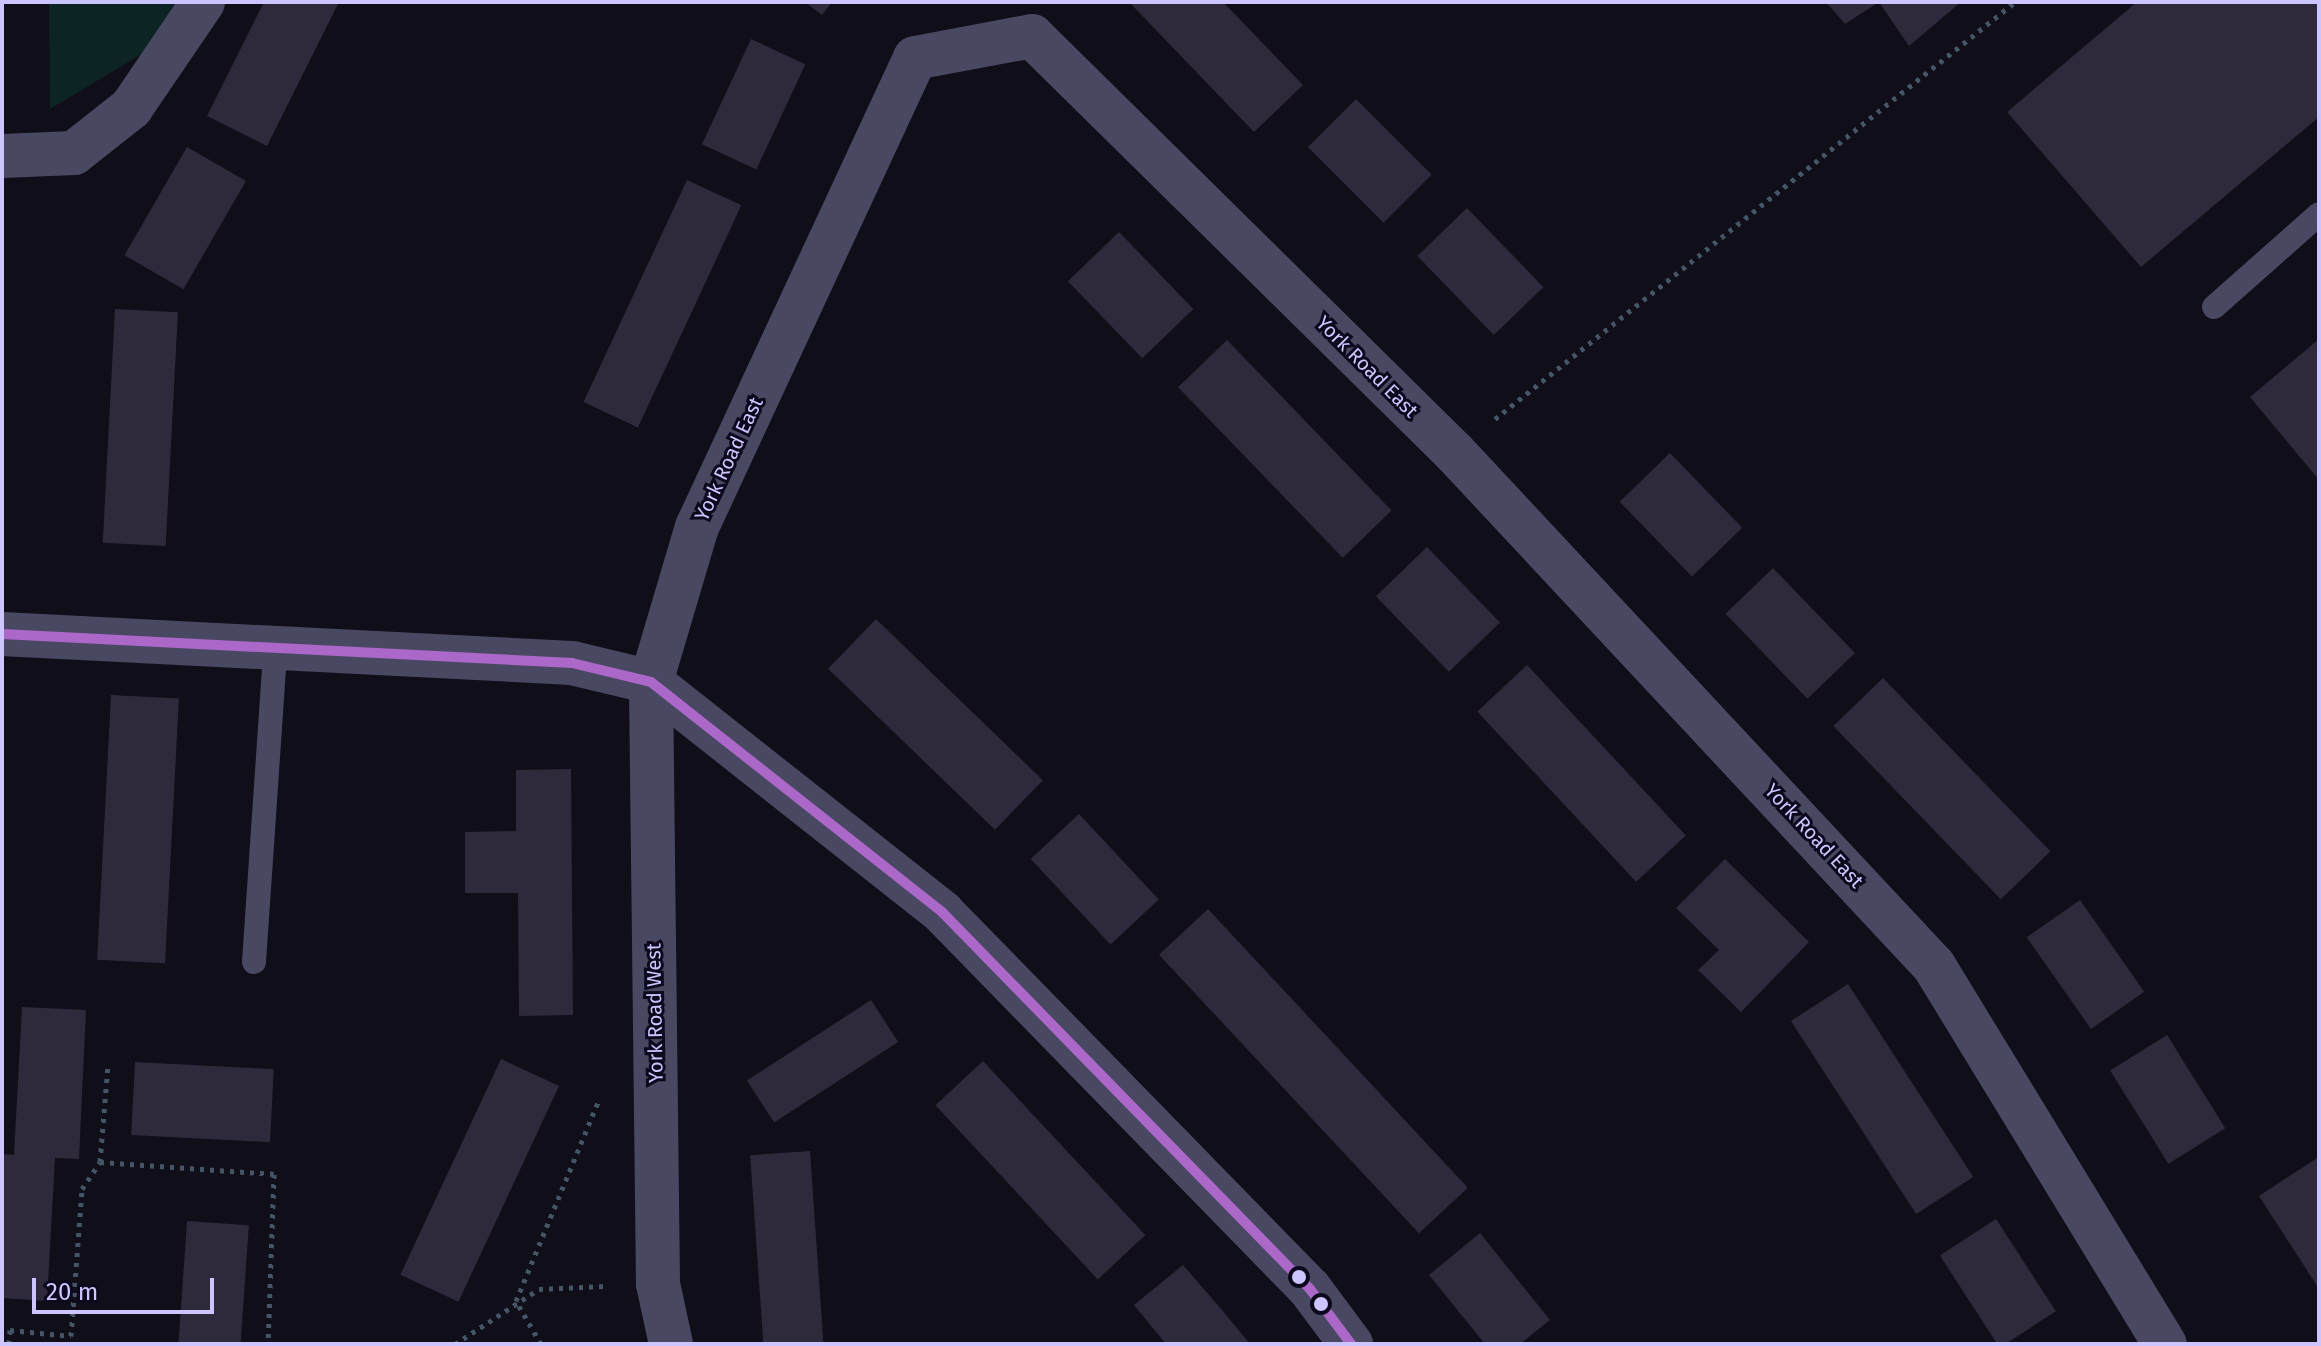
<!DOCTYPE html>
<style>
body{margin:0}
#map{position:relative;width:2321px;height:1346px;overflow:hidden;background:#100e18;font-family:"Fira Sans",sans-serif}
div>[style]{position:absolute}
.green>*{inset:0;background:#0d2425}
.building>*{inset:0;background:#2e2a3c;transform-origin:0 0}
.path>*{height:5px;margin-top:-2.5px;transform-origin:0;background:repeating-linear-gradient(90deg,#445565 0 4px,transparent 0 10px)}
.lane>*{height:24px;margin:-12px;padding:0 12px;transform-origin:12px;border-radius:12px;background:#494862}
.street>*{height:44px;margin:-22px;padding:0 22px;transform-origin:22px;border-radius:22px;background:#494862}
.bus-1>*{height:10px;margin:-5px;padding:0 5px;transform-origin:5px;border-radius:5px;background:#ac68c9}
.dots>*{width:22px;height:22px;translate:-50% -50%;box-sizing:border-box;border:4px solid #0d091d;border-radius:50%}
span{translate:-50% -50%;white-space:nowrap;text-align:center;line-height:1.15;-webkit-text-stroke:6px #0d091d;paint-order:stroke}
.street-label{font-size:20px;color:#cdc5ff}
.frame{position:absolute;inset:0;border:4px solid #cdc5ff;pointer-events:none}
.scale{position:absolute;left:32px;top:1278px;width:182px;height:36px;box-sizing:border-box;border:4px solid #cdc5ff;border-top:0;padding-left:10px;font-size:24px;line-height:28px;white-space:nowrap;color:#cdc5ff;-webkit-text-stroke:6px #0d091d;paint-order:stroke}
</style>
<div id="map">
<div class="green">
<i style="clip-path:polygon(49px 2px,179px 2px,165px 40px,50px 109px)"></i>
</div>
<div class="building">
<i style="clip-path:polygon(264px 2px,339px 2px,267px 146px,207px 116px)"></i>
<i style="clip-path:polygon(805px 2px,832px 2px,822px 15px)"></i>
<i style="clip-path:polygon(1129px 2px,1223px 2px,1303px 85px,1254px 132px)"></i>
<i style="clip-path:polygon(1826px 2px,1879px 2px,1845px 24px)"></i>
<i style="clip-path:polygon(1879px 2px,1961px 2px,1909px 46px)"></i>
<i style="clip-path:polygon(2137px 2px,2319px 2px,2319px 117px,2141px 267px,2007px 112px)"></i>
<i style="left:751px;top:39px;width:60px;height:116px;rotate:25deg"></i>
<i style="left:1356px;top:99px;width:107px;height:68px;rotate:45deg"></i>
<i style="left:187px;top:147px;width:68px;height:125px;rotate:30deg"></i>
<i style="left:687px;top:180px;width:60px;height:245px;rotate:25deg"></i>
<i style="left:1467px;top:208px;width:110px;height:69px;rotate:46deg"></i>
<i style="left:1119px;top:232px;width:107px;height:71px;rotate:46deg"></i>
<i style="left:115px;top:309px;width:63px;height:234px;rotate:3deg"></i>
<i style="clip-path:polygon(2319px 339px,2319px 480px,2250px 397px)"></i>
<i style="left:1227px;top:340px;width:237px;height:68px;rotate:46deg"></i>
<i style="left:1670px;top:453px;width:104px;height:70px;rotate:46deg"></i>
<i style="left:1427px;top:547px;width:105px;height:71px;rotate:46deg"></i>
<i style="left:1773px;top:568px;width:118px;height:66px;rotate:46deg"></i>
<i style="left:876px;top:619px;width:232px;height:69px;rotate:44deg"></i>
<i style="left:1527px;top:665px;width:233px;height:68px;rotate:47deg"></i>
<i style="left:1883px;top:678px;width:241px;height:69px;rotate:46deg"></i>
<i style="left:111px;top:695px;width:68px;height:265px;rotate:3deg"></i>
<i style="clip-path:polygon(571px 769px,573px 1015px,519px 1016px,518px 893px,465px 893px,465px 832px,516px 831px,516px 770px)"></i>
<i style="left:1079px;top:814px;width:117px;height:66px;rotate:47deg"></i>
<i style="clip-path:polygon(1725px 859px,1809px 942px,1741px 1012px,1698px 970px,1719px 950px,1676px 908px)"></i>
<i style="left:2080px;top:900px;width:112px;height:65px;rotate:55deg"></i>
<i style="left:1208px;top:909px;width:381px;height:67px;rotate:47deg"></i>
<i style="left:1848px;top:984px;width:230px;height:68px;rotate:57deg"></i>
<i style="left:871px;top:1000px;width:50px;height:148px;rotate:57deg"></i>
<i style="clip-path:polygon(22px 1007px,86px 1010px,79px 1159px,55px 1158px,47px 1301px,2px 1298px,2px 1154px,14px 1155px)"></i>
<i style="left:2167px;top:1035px;width:110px;height:67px;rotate:58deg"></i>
<i style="left:501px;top:1059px;width:64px;height:238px;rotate:25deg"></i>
<i style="left:983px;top:1061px;width:238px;height:65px;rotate:47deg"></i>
<i style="left:135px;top:1062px;width:139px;height:73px;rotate:3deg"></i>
<i style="left:810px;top:1151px;width:194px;height:60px;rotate:86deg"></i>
<i style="clip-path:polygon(2317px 1158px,2319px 1161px,2319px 1289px,2259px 1196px)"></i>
<i style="left:1996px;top:1219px;width:110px;height:67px;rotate:57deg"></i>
<i style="left:187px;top:1221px;width:62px;height:123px;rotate:4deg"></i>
<i style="clip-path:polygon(1480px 1233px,1550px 1320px,1520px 1344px,1485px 1344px,1429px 1275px)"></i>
<i style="clip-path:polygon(1183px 1265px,1222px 1310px,1250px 1344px,1166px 1344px,1134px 1305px)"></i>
</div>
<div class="path">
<i style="left:1495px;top:419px;width:667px;rotate:-38.73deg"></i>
<i style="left:100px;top:1162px;width:174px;rotate:3.9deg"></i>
<i style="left:274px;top:1174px;width:170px;rotate:92deg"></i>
<i style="left:9px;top:1344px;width:14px;rotate:-86deg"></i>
<i style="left:10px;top:1330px;width:61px;rotate:5.6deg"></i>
<i style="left:71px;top:1336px;width:147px;rotate:-85.7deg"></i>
<i style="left:82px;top:1189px;width:32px;rotate:-56deg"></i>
<i style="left:100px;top:1162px;width:97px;rotate:-85.3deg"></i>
<i style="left:455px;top:1344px;width:100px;rotate:-33.2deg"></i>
<i style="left:539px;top:1289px;width:66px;rotate:-2.6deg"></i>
<i style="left:541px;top:1344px;width:50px;rotate:-120.2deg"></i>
<i style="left:516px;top:1301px;width:217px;rotate:-67.6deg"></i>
</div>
<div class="lane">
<i style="left:2214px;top:307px;width:140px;rotate:-41.5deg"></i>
<i style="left:254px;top:962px;width:313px;rotate:-86.1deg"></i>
</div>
<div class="street">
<i style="left:2px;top:156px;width:72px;rotate:-2.4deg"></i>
<i style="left:74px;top:153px;width:73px;rotate:-38.3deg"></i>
<i style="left:131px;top:108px;width:128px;rotate:-55.8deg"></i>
<i style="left:2px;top:634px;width:571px;rotate:2.91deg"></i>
<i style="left:572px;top:663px;width:81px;rotate:13.5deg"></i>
<i style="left:651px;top:682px;width:372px;rotate:38.3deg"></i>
<i style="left:943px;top:913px;width:525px;rotate:45.69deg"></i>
<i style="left:1310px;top:1289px;width:69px;rotate:53.3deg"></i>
<i style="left:671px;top:1344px;width:61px;rotate:-102.2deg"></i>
<i style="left:658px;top:1284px;width:602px;rotate:-90.67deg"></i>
<i style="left:651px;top:682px;width:162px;rotate:-73.5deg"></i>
<i style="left:697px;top:527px;width:517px;rotate:-65.07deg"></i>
<i style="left:915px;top:58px;width:119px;rotate:-10.6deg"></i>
<i style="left:1032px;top:36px;width:593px;rotate:44.59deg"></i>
<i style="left:1454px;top:452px;width:703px;rotate:46.96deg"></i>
<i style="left:1934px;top:966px;width:443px;rotate:58.6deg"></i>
</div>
<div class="bus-1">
<i style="left:2px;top:634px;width:571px;rotate:2.91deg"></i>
<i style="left:572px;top:663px;width:81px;rotate:13.5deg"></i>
<i style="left:651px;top:682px;width:372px;rotate:38.3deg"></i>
<i style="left:943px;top:913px;width:525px;rotate:45.69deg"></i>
<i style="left:1310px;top:1289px;width:69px;rotate:53.3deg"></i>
</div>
<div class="dots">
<i style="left:1299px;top:1277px;background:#cdc5ff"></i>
<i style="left:1321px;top:1304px;background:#cdc5ff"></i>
</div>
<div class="street-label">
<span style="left:1367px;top:367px;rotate:45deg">York Road East</span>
<span style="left:729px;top:459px;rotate:-65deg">York Road East</span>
<span style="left:1814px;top:836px;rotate:47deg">York Road East</span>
<span style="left:655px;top:1013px;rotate:-91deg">York Road West</span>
</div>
<div class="frame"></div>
<div class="scale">20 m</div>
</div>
